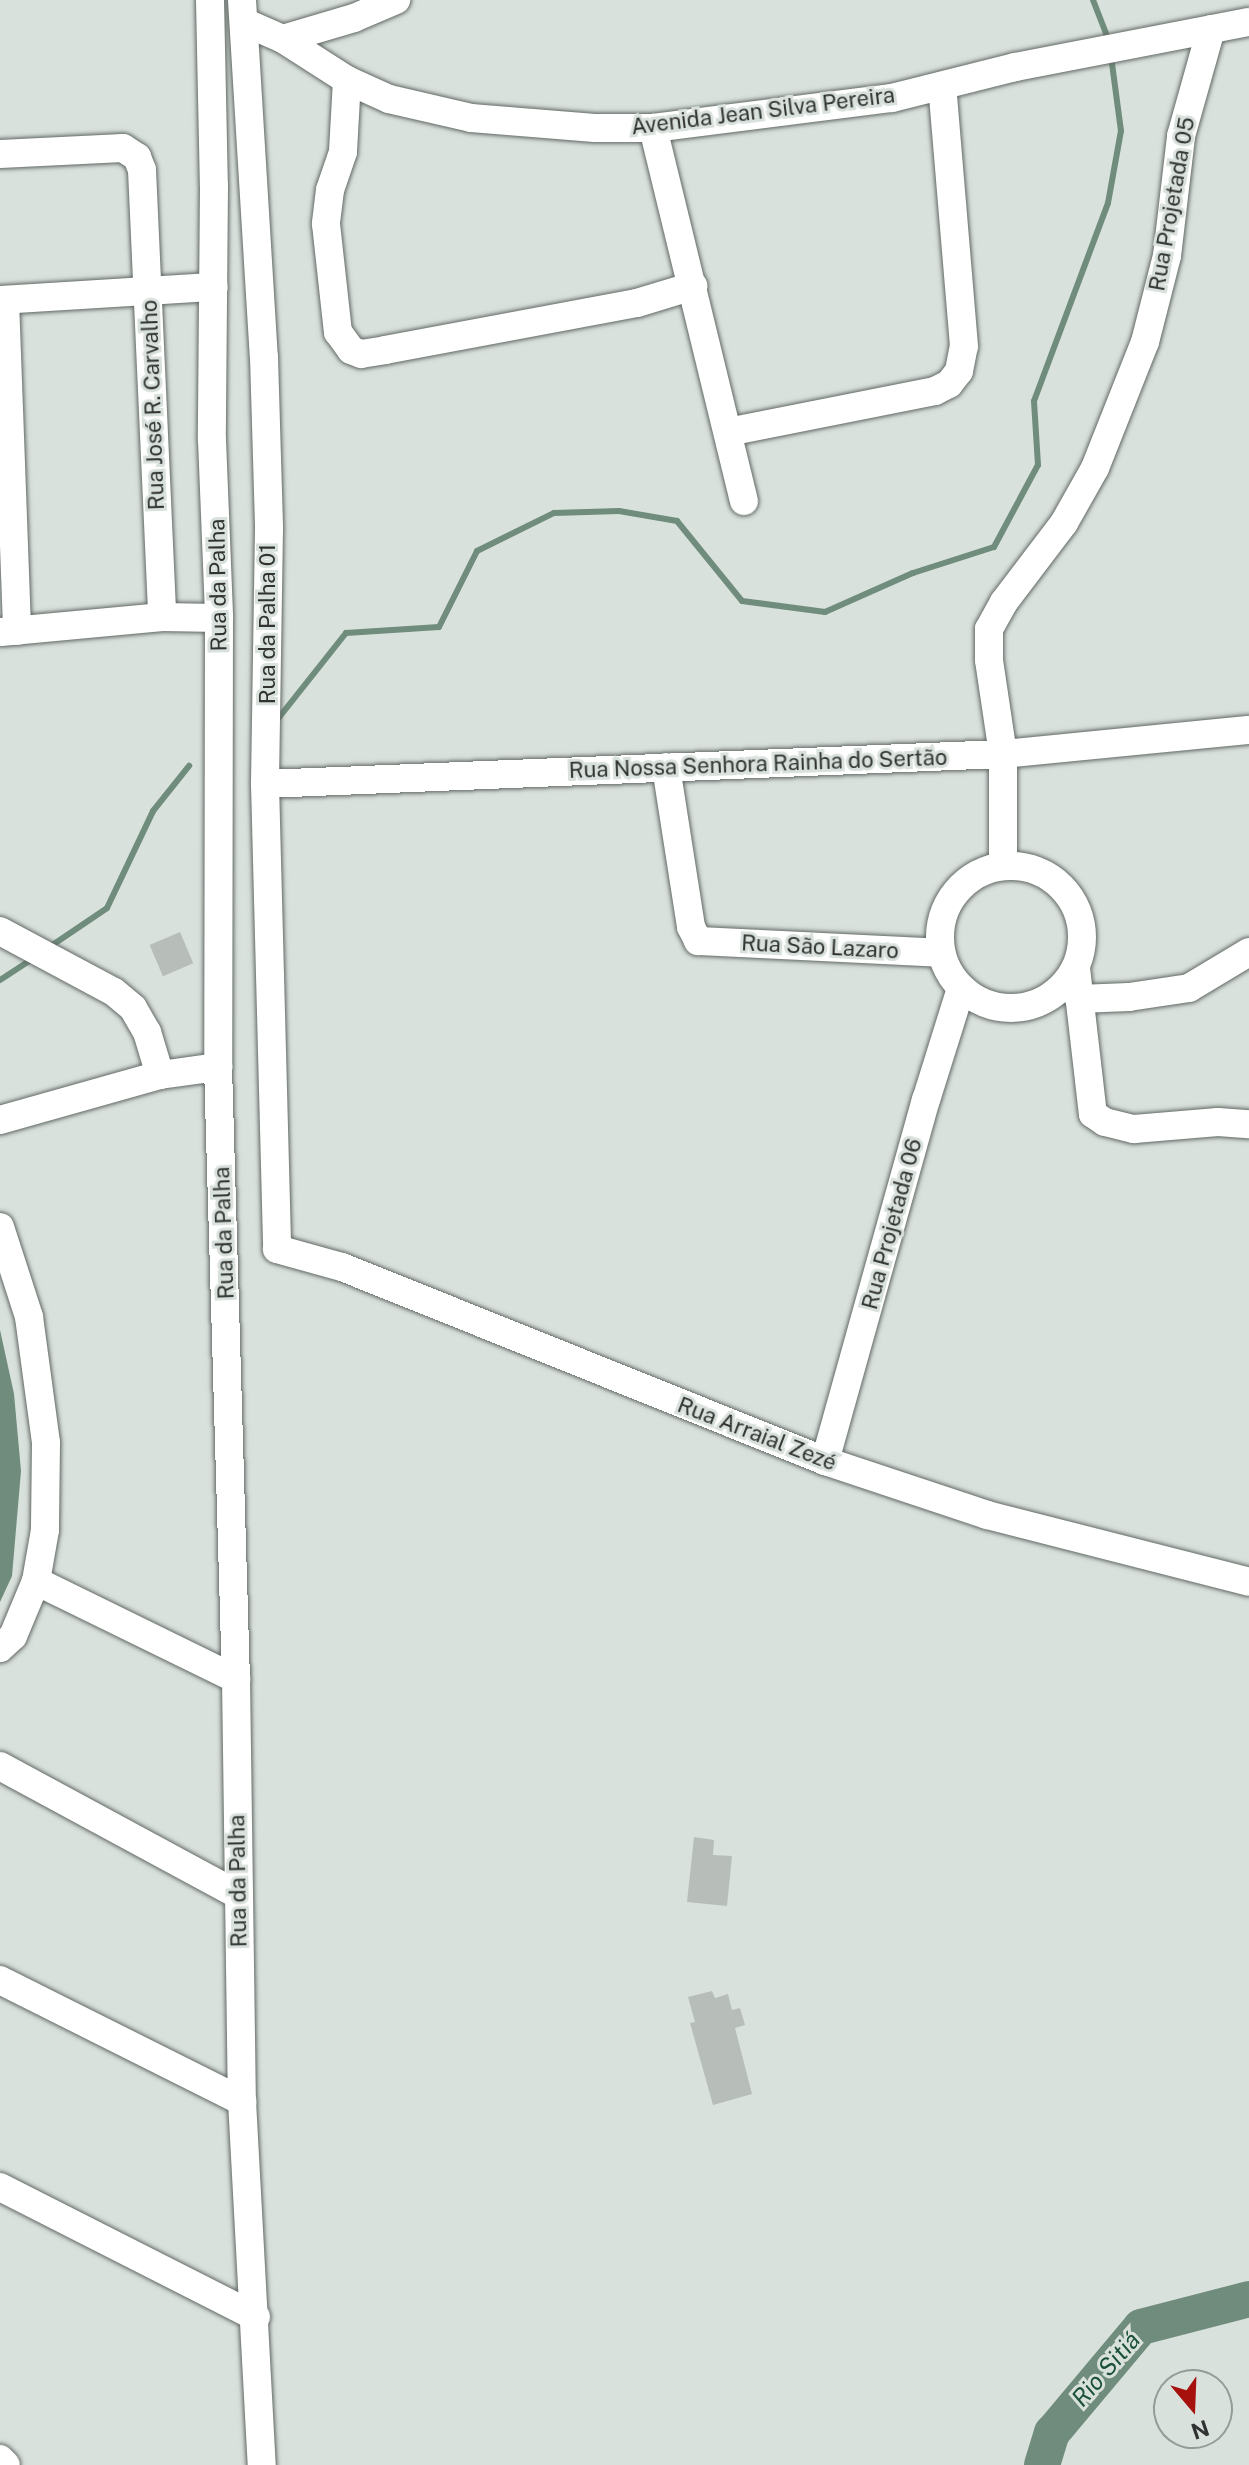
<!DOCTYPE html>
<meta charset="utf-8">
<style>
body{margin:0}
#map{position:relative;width:1249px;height:2465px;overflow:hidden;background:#d9e1dc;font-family:"Public Sans",sans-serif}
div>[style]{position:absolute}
.water>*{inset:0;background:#6f8c7c}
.stream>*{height:6px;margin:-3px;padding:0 3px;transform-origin:3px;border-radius:3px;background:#6f8c7c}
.river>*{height:36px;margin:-18px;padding:0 18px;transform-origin:18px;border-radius:18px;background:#6f8c7c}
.building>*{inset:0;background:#b7beba;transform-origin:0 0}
.roads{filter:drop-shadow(0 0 2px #626965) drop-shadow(0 0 2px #626965)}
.minor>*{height:28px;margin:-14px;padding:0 14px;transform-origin:14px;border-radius:14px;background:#fff}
.minor>.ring{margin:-14px;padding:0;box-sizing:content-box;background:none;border:28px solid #fff;border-radius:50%}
span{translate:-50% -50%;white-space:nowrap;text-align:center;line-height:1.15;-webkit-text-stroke:6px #d9e1dc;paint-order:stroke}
.street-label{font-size:22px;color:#303331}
.water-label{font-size:24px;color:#1b5139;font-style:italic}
.north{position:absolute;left:1153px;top:2369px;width:80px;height:80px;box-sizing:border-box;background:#d9e1dc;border:2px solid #959b98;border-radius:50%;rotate:161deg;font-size:22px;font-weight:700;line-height:32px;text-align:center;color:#303331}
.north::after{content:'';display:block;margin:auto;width:28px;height:36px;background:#a6110d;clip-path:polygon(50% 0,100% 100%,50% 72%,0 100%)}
</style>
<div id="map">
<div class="water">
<i style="clip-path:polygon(0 1330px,14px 1394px,21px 1471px,12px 1576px,0 1602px)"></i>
</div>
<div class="stream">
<i style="left:1093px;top:0;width:44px;rotate:68.7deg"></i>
<i style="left:277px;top:720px;width:111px;rotate:-51.6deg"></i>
<i style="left:346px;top:633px;width:93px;rotate:-3.7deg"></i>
<i style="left:439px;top:627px;width:85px;rotate:-63.4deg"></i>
<i style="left:477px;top:551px;width:86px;rotate:-26.3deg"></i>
<i style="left:554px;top:513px;width:65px;rotate:-1.8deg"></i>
<i style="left:619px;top:511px;width:59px;rotate:9.8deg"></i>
<i style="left:677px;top:521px;width:103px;rotate:50.9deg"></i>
<i style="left:742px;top:601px;width:84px;rotate:7.5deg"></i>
<i style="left:825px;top:612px;width:96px;rotate:-23.9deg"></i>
<i style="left:913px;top:573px;width:85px;rotate:-17.8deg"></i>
<i style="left:994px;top:547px;width:93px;rotate:-61.8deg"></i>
<i style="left:1038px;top:465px;width:64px;rotate:-93.6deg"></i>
<i style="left:1034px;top:401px;width:211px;rotate:-69.5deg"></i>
<i style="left:1108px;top:203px;width:73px;rotate:-79.8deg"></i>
<i style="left:1121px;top:131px;width:76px;rotate:-97.6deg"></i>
<i style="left:48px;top:948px;width:71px;rotate:-34.1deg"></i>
<i style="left:107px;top:908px;width:107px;rotate:-64.6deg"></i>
<i style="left:153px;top:811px;width:58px;rotate:-51.3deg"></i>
<i style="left:0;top:980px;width:38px;rotate:-33deg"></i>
</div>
<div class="river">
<i style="left:1042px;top:2465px;width:34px;rotate:-73deg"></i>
<i style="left:1052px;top:2433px;width:138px;rotate:-50deg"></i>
<i style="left:1141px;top:2327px;width:112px;rotate:-14.5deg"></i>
</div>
<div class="building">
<i style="left:180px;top:932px;width:34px;height:33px;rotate:67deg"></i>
<i style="clip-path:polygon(694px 1837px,714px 1840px,713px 1855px,732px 1856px,727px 1906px,687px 1902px)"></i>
<i style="clip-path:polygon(712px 1991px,715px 1998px,728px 1994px,732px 2010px,740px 2008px,745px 2025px,735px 2028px,752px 2094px,713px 2105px,690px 2023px,695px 2022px,688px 1997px)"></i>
</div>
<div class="roads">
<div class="minor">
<i style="left:210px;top:0;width:186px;rotate:88.8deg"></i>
<i style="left:214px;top:186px;width:254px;rotate:90.5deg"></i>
<i style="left:212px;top:440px;width:178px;rotate:87.7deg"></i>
<i style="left:219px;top:618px;width:449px;rotate:90.1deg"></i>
<i style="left:218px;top:1067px;width:612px;rotate:88.32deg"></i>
<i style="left:236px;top:1679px;width:422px;rotate:89.2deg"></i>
<i style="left:242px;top:2101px;width:365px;rotate:86.9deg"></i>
<i style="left:242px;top:0;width:358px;rotate:86.5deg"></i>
<i style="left:264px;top:357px;width:171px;rotate:88.3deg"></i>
<i style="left:269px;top:528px;width:256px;rotate:90.9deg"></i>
<i style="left:265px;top:784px;width:465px;rotate:88.5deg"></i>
<i style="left:277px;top:1249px;width:67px;rotate:15.5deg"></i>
<i style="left:342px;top:1267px;width:521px;rotate:21.88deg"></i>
<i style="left:825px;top:1461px;width:171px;rotate:18.4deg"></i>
<i style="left:987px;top:1515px;width:270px;rotate:14.3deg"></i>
<i style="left:244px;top:22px;width:43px;rotate:23.6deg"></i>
<i style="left:283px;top:39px;width:76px;rotate:32.6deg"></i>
<i style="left:347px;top:80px;width:46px;rotate:24.3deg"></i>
<i style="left:389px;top:99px;width:84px;rotate:13deg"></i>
<i style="left:471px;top:118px;width:124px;rotate:4.6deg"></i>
<i style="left:595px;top:128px;width:58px"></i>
<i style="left:653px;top:128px;width:241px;rotate:-7.2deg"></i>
<i style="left:892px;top:98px;width:127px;rotate:-14.1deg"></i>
<i style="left:1015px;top:67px;width:238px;rotate:-10.9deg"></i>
<i style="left:283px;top:39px;width:74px;rotate:-16.5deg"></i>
<i style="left:354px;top:18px;width:46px;rotate:-23.2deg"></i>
<i style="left:347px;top:80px;width:72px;rotate:93.2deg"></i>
<i style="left:343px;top:152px;width:40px;rotate:108.9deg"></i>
<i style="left:330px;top:190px;width:34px;rotate:97deg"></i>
<i style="left:326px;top:224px;width:109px;rotate:83.7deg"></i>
<i style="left:338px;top:332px;width:22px;rotate:54deg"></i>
<i style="left:351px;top:350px;width:11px;rotate:22deg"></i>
<i style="left:361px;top:354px;width:24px;rotate:-9deg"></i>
<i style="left:385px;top:350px;width:256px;rotate:-10.6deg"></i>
<i style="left:637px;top:303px;width:59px;rotate:-16.9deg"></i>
<i style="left:653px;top:128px;width:384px;rotate:76.3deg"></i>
<i style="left:0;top:154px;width:123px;rotate:-2.8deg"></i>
<i style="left:123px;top:148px;width:17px;rotate:33deg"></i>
<i style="left:137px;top:157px;width:14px;rotate:69deg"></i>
<i style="left:142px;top:170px;width:447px;rotate:87.4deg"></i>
<i style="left:0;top:300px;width:214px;rotate:-3.5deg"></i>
<i style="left:5px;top:300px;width:331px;rotate:87.9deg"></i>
<i style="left:728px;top:432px;width:211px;rotate:-11.2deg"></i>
<i style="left:935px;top:391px;width:16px;rotate:-27deg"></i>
<i style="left:949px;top:384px;width:16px;rotate:-52deg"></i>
<i style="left:959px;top:371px;width:25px;rotate:-79deg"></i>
<i style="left:964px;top:346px;width:261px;rotate:-94.8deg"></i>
<i style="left:1px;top:632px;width:162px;rotate:-5.3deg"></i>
<i style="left:162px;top:617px;width:57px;rotate:1deg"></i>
<i style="left:666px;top:767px;width:162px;rotate:81.1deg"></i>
<i style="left:691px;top:927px;width:16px;rotate:63deg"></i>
<i style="left:698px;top:941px;width:243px;rotate:2.8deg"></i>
<i style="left:265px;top:784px;width:739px;rotate:-2.33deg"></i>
<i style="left:1003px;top:754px;width:247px;rotate:-5.6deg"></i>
<i style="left:1003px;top:865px;width:111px;rotate:-90deg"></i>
<i style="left:1003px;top:754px;width:95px;rotate:-98.5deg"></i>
<i style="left:989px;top:660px;width:31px;rotate:-90deg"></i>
<i style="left:989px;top:629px;width:31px;rotate:-61deg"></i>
<i style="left:1004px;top:602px;width:99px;rotate:-52.8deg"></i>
<i style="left:1064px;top:523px;width:63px;rotate:-60.6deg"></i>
<i style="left:1095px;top:468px;width:136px;rotate:-68.4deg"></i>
<i style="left:1145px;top:342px;width:89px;rotate:-75.7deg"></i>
<i style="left:1167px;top:256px;width:121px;rotate:-83.3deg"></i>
<i style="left:1181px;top:136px;width:111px;rotate:-74.3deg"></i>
<i class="ring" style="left:940px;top:866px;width:114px;height:114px"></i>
<i style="left:0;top:931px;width:129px;rotate:28.2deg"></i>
<i style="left:114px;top:992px;width:25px;rotate:40deg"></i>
<i style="left:133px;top:1008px;width:28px;rotate:60deg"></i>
<i style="left:147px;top:1032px;width:45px;rotate:73.2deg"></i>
<i style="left:1076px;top:968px;width:147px;rotate:83.4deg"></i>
<i style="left:1093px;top:1114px;width:14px;rotate:34deg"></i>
<i style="left:1105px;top:1122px;width:30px;rotate:14deg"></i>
<i style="left:1134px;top:1129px;width:84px;rotate:-4.8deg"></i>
<i style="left:1218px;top:1122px;width:31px;rotate:4deg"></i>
<i style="left:1079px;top:999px;width:50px;rotate:-2.3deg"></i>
<i style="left:1129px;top:997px;width:61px;rotate:-8.5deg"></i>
<i style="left:1189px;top:988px;width:70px;rotate:-31deg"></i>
<i style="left:0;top:1120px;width:166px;rotate:-15.7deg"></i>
<i style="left:160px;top:1075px;width:59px;rotate:-7.9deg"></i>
<i style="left:0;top:1227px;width:95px;rotate:72.1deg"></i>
<i style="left:29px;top:1317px;width:127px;rotate:82.3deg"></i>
<i style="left:46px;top:1443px;width:87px;rotate:90.7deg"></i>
<i style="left:45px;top:1530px;width:52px;rotate:100deg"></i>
<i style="left:36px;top:1581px;width:60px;rotate:112.7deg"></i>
<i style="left:13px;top:1636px;width:18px;rotate:137deg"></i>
<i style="left:825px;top:1461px;width:375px;rotate:-74.4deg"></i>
<i style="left:926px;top:1100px;width:117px;rotate:-72.6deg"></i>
<i style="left:36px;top:1581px;width:223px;rotate:26.1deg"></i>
<i style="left:0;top:1766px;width:269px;rotate:28.4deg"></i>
<i style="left:0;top:1980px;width:271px;rotate:26.6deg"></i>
<i style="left:0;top:2187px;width:287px;rotate:26.9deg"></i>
<i style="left:0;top:2459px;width:8px;rotate:45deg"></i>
</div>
</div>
<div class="street-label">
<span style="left:763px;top:111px;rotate:-7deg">Avenida Jean Silva Pereira</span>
<span style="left:1172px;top:204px;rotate:-80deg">Rua Projetada 05</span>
<span style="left:153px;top:405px;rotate:-92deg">Rua José R. Carvalho</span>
<span style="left:218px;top:585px;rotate:-91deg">Rua da Palha</span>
<span style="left:268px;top:624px;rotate:-90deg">Rua da Palha 01</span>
<span style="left:758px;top:764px;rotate:-2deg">Rua Nossa Senhora Rainha do Sertão</span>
<span style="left:820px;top:947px;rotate:3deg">Rua São Lazaro</span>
<span style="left:892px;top:1224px;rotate:-75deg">Rua Projetada 06</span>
<span style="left:224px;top:1233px;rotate:-92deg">Rua da Palha</span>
<span style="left:757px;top:1434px;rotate:21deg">Rua Arraial Zezé</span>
<span style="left:238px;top:1881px;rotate:-91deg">Rua da Palha</span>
</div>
<div class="water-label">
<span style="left:1106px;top:2369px;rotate:-49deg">Rio Sitiá</span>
</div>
<div class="north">N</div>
</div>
